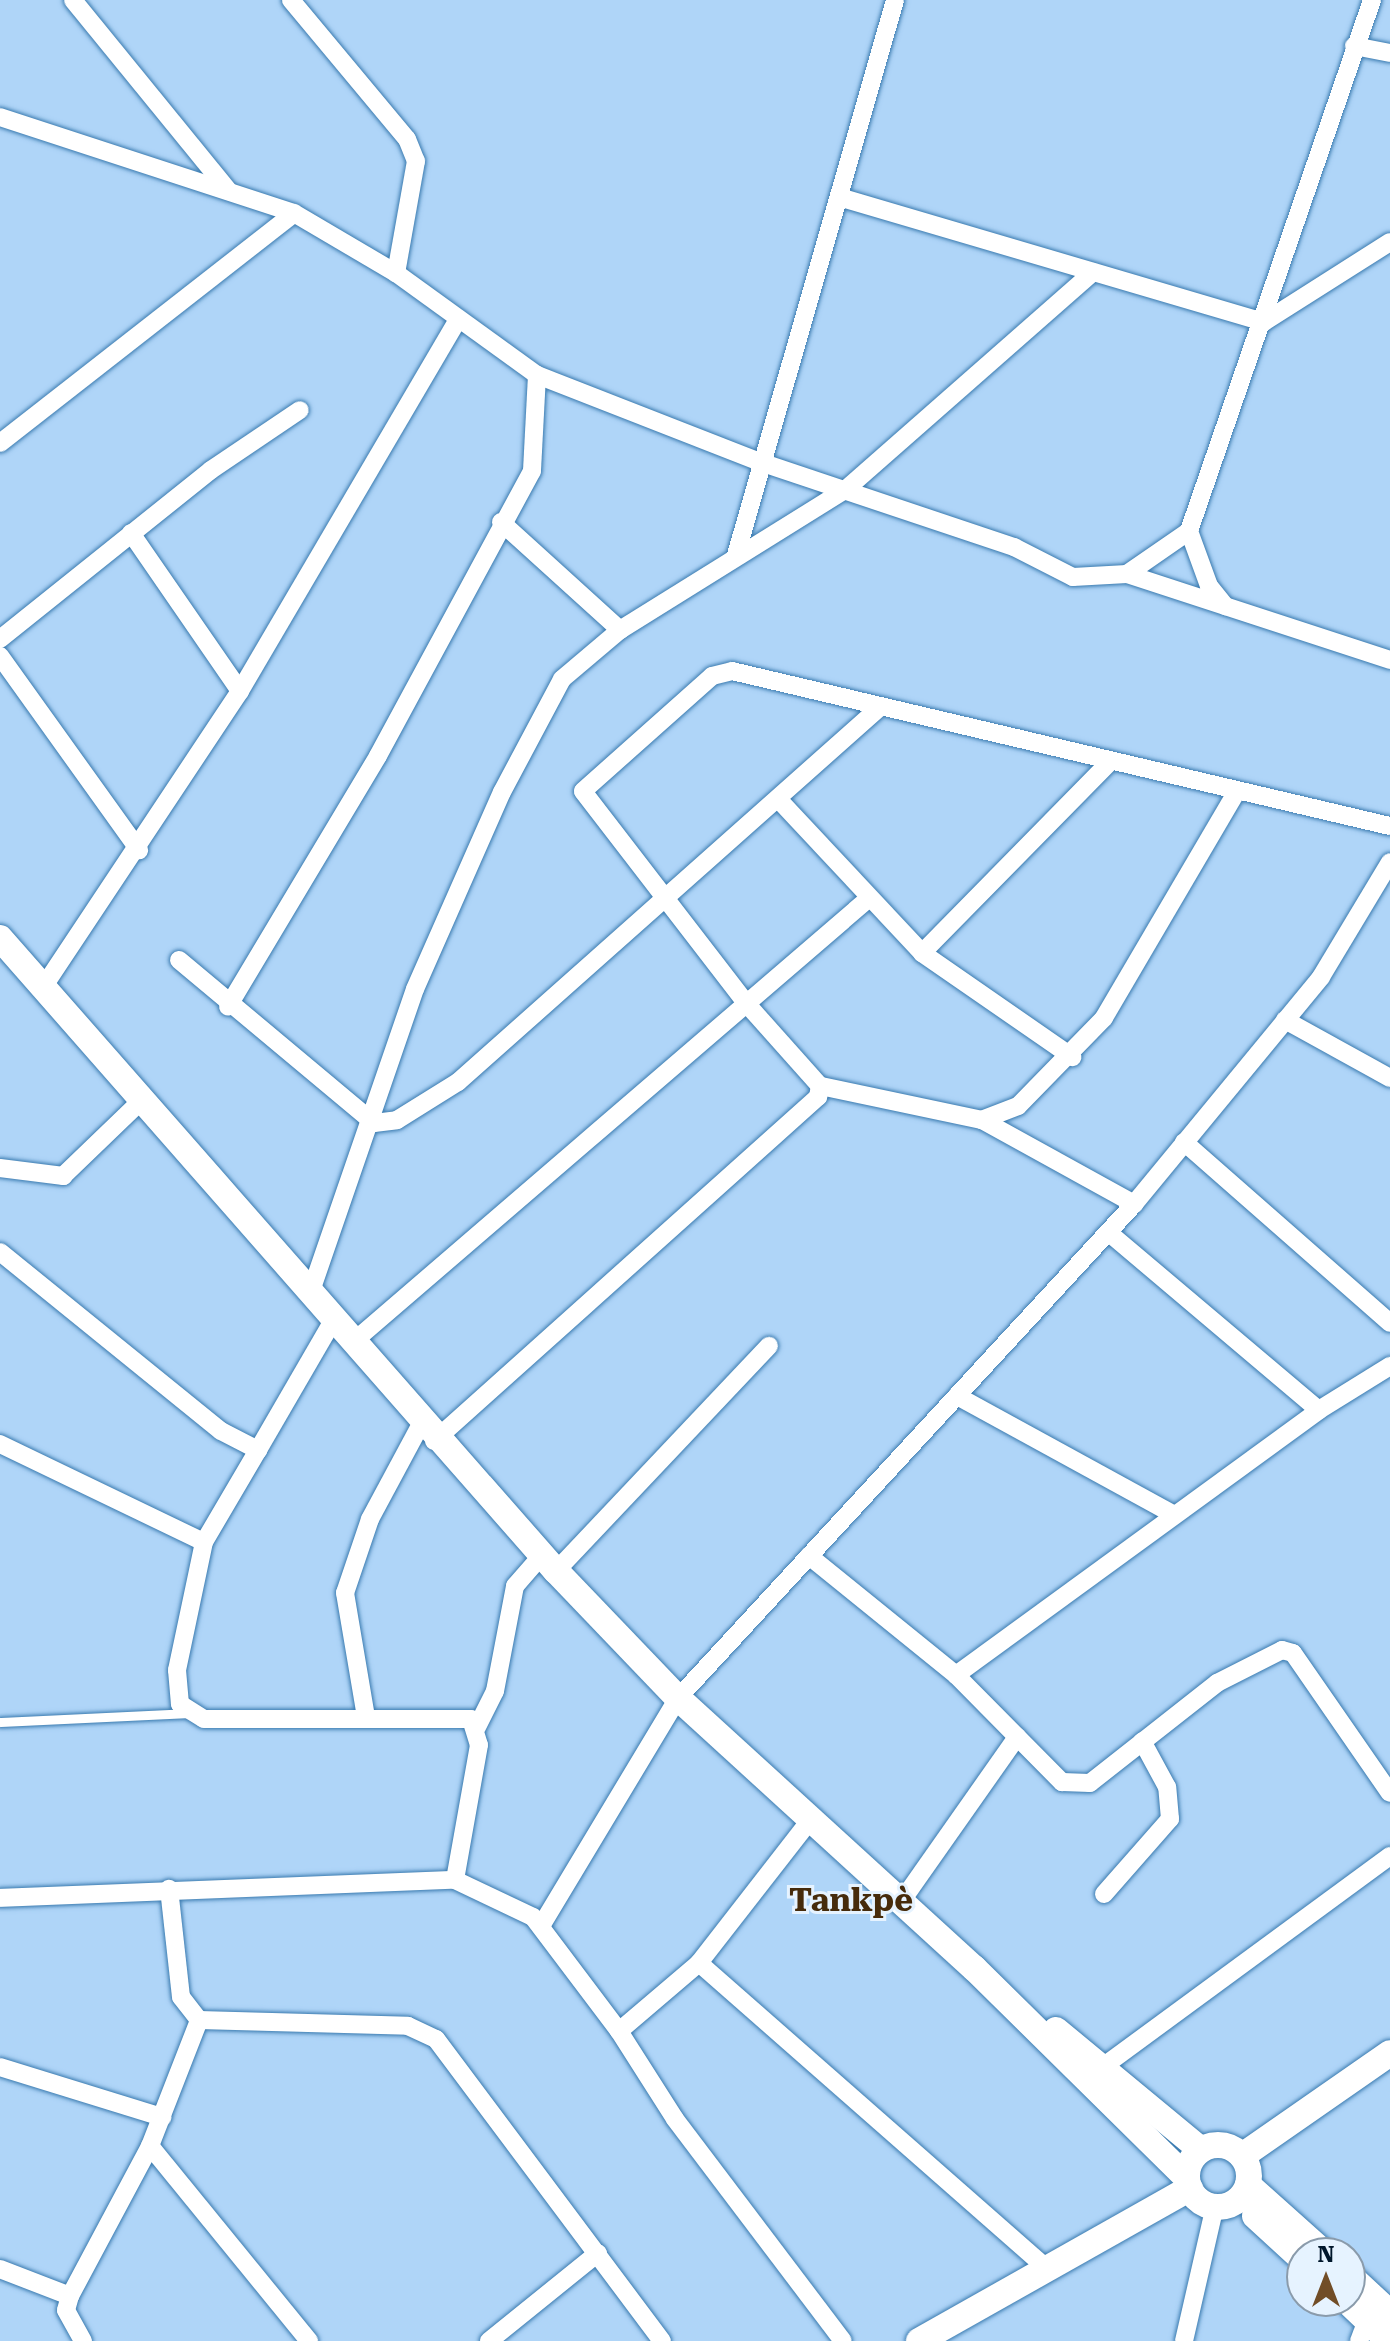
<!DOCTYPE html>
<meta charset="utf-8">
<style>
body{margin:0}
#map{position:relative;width:1390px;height:2341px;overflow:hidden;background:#afd5f8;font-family:"Roboto Serif",serif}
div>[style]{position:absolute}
.roads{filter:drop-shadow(0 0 2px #397aaf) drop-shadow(0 0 2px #397aaf)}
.lane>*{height:9px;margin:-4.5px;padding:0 4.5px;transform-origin:4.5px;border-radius:4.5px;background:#fff}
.street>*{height:18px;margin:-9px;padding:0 9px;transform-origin:9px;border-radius:9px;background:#fff}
.secondary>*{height:26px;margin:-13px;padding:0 13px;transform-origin:13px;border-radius:13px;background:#fff}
.secondary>.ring{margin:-13px;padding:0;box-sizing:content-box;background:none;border:26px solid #fff;border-radius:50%}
span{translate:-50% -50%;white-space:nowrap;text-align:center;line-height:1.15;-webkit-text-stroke:6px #e6f3ff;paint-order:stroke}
.district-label{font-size:32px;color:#462b0b;font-weight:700}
.north{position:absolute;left:1286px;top:2237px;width:80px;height:80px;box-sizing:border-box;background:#e6f3ff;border:2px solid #8a9bab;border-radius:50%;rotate:0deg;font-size:22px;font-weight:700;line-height:32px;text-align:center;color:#00172c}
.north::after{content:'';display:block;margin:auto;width:28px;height:36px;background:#714d27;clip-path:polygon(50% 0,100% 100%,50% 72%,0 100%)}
</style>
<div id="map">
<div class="roads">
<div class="lane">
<i style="left:0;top:1722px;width:191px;rotate:-2.7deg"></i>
</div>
<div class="street">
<i style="left:73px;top:0;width:245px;rotate:50.8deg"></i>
<i style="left:291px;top:0;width:181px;rotate:50.2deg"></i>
<i style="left:407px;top:139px;width:24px;rotate:68deg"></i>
<i style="left:416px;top:161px;width:114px;rotate:100.1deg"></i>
<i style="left:1354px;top:46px;width:37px;rotate:11deg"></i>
<i style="left:0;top:117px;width:309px;rotate:18.1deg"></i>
<i style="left:294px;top:213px;width:118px;rotate:30.5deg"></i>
<i style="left:396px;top:273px;width:174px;rotate:35.9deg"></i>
<i style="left:537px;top:375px;width:96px;rotate:93deg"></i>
<i style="left:532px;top:471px;width:324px;rotate:118.4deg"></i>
<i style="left:378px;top:756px;width:292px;rotate:120.9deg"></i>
<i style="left:839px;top:197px;width:443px;rotate:16.4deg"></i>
<i style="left:1264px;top:322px;width:149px;rotate:-32.4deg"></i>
<i style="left:537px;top:375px;width:243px;rotate:21.3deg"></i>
<i style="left:763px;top:463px;width:265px;rotate:18.5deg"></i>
<i style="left:1014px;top:547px;width:66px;rotate:27deg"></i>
<i style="left:1073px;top:577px;width:54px;rotate:-3.2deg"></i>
<i style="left:1127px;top:574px;width:277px;rotate:18.1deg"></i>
<i style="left:0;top:443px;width:373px;rotate:-38deg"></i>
<i style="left:501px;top:522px;width:161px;rotate:42.2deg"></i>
<i style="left:1189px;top:531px;width:59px;rotate:70deg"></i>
<i style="left:1209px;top:586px;width:26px;rotate:51deg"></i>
<i style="left:131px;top:533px;width:192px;rotate:55.4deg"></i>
<i style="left:736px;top:555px;width:577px;rotate:-74.01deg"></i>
<i style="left:1127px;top:574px;width:75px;rotate:-34.7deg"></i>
<i style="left:1189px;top:531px;width:562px;rotate:-70.98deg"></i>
<i style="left:0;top:639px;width:270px;rotate:-38.7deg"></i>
<i style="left:211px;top:470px;width:107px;rotate:-34deg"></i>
<i style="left:0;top:656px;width:239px;rotate:54.4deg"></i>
<i style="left:1237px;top:791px;width:263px;rotate:120.4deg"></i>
<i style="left:1104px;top:1018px;width:123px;rotate:134.3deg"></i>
<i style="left:1018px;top:1106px;width:39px;rotate:159deg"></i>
<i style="left:982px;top:1120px;width:166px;rotate:-168.1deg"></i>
<i style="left:820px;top:1086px;width:111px;rotate:-131.7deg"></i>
<i style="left:746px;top:1003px;width:267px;rotate:-127.6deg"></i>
<i style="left:583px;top:791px;width:173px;rotate:-41.7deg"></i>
<i style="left:712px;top:676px;width:21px;rotate:-14deg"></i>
<i style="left:732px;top:671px;width:676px;rotate:13.26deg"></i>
<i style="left:779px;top:800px;width:209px;rotate:46.9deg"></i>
<i style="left:922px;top:953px;width:183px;rotate:34.7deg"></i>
<i style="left:922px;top:953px;width:268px;rotate:-45.5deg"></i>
<i style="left:179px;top:960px;width:254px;rotate:39.9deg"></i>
<i style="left:374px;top:1123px;width:23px;rotate:-7deg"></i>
<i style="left:397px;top:1120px;width:72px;rotate:-31.9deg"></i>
<i style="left:458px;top:1082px;width:565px;rotate:-41.63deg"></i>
<i style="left:44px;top:986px;width:354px;rotate:-56.4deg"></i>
<i style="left:240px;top:691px;width:431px;rotate:-59.6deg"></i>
<i style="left:1285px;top:1020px;width:120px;rotate:28.9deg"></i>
<i style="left:982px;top:1120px;width:174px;rotate:28.9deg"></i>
<i style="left:1184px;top:1142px;width:274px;rotate:41.3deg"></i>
<i style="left:0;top:1168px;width:64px;rotate:7.2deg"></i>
<i style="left:63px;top:1176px;width:111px;rotate:-43.9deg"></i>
<i style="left:1108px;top:1232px;width:276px;rotate:40.2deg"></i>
<i style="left:0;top:1252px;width:284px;rotate:39deg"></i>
<i style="left:221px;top:1431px;width:42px;rotate:27.2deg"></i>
<i style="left:258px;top:1450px;width:151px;rotate:-59.9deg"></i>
<i style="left:311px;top:1291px;width:319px;rotate:-71deg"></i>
<i style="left:415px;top:989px;width:215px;rotate:-66.2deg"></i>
<i style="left:502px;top:792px;width:128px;rotate:-62deg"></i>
<i style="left:562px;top:679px;width:76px;rotate:-40.2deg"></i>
<i style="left:620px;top:630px;width:265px;rotate:-31.9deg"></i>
<i style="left:845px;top:490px;width:330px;rotate:-41.3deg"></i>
<i style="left:353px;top:1342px;width:679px;rotate:-40.7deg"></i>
<i style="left:957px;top:1396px;width:247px;rotate:28.7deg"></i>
<i style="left:434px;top:1441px;width:516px;rotate:-41.86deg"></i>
<i style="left:818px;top:1097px;width:11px;rotate:-80deg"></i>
<i style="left:0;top:1444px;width:226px;rotate:25.7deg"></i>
<i style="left:204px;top:1542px;width:107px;rotate:-59.6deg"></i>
<i style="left:204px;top:1542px;width:131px;rotate:101.9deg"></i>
<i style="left:177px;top:1670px;width:34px;rotate:85deg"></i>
<i style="left:180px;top:1704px;width:28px;rotate:32deg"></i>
<i style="left:204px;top:1719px;width:267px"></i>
<i style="left:471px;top:1719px;width:27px;rotate:73deg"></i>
<i style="left:479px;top:1745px;width:137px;rotate:100.1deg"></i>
<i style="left:809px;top:1556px;width:189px;rotate:39deg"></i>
<i style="left:956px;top:1675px;width:151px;rotate:45.3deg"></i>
<i style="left:1062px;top:1782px;width:28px;rotate:2deg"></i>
<i style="left:1090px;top:1783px;width:162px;rotate:-38.2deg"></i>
<i style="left:1217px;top:1683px;width:73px;rotate:-26.9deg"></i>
<i style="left:1282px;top:1650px;width:11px;rotate:15deg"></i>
<i style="left:1293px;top:1653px;width:170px;rotate:55.3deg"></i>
<i style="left:556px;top:1571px;width:310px;rotate:-46.6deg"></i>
<i style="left:956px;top:1675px;width:449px;rotate:-36.1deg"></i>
<i style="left:1319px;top:1410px;width:84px;rotate:-31.8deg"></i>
<i style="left:366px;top:1717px;width:126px;rotate:-99.6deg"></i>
<i style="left:345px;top:1593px;width:78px;rotate:-71.3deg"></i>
<i style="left:370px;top:1519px;width:108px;rotate:-61.8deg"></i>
<i style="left:477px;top:1727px;width:40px;rotate:-63.4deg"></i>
<i style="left:495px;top:1691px;width:107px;rotate:-79.2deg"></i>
<i style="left:515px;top:1586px;width:40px;rotate:-49deg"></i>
<i style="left:811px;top:1819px;width:182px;rotate:127.9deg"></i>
<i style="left:699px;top:1963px;width:105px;rotate:139.6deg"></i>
<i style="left:619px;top:2031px;width:104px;rotate:57.5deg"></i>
<i style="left:675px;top:2119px;width:278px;rotate:52.9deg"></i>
<i style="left:1104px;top:1894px;width:100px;rotate:-48.7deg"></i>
<i style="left:1170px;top:1819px;width:32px;rotate:-95deg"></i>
<i style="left:1167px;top:1787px;width:52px;rotate:-118.5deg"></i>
<i style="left:0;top:1898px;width:455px;rotate:-2.3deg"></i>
<i style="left:455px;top:1880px;width:86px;rotate:25.4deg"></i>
<i style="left:533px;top:1917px;width:143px;rotate:53deg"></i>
<i style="left:901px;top:1902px;width:202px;rotate:-54.9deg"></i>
<i style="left:541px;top:1926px;width:266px;rotate:-59deg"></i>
<i style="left:678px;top:1698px;width:672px;rotate:-47.29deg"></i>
<i style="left:1134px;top:1204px;width:294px;rotate:-50.5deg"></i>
<i style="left:1321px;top:977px;width:134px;rotate:-59deg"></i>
<i style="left:699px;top:1963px;width:462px;rotate:41.3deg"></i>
<i style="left:199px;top:2020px;width:209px;rotate:1.6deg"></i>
<i style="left:408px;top:2026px;width:31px;rotate:25deg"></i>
<i style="left:436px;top:2039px;width:377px;rotate:53.2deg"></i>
<i style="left:1104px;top:2066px;width:355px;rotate:-36.3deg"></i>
<i style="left:0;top:2067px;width:170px;rotate:17.2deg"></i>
<i style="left:150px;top:2146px;width:252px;rotate:50.8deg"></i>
<i style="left:0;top:2269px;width:75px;rotate:21.1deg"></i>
<i style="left:83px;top:2341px;width:35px;rotate:-119deg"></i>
<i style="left:66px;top:2310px;width:15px;rotate:-74deg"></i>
<i style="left:70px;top:2296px;width:170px;rotate:-61.9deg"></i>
<i style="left:150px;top:2146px;width:135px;rotate:-68.7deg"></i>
<i style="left:199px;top:2020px;width:29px;rotate:-128deg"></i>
<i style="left:181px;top:1997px;width:109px;rotate:-96.3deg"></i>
<i style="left:489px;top:2341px;width:140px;rotate:-38.9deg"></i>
<i style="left:1184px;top:2341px;width:139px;rotate:-77.1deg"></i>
<i style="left:1359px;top:2341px;width:30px;rotate:-69deg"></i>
</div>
<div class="secondary">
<i style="left:0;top:938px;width:843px;rotate:48.71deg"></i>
<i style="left:556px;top:1571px;width:176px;rotate:46.2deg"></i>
<i style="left:678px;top:1698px;width:401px;rotate:42.4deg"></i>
<i style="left:974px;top:1968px;width:299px;rotate:44.6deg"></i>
<i style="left:1056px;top:2030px;width:188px;rotate:39.6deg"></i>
<i class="ring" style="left:1187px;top:2145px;width:36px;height:36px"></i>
<i style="left:1242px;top:2156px;width:180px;rotate:-34.8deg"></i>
<i style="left:1248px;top:2185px;width:102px;rotate:41.8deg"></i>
<i style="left:1255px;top:2216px;width:64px;rotate:42.5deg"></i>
<i style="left:1350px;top:2276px;width:54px;rotate:42.8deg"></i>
<i style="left:1347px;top:2301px;width:58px;rotate:43.6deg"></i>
<i style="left:919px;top:2341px;width:311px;rotate:-29.4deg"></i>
</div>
</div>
<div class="district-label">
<span style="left:851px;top:1900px">Tankpè</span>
</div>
<div class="north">N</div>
</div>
